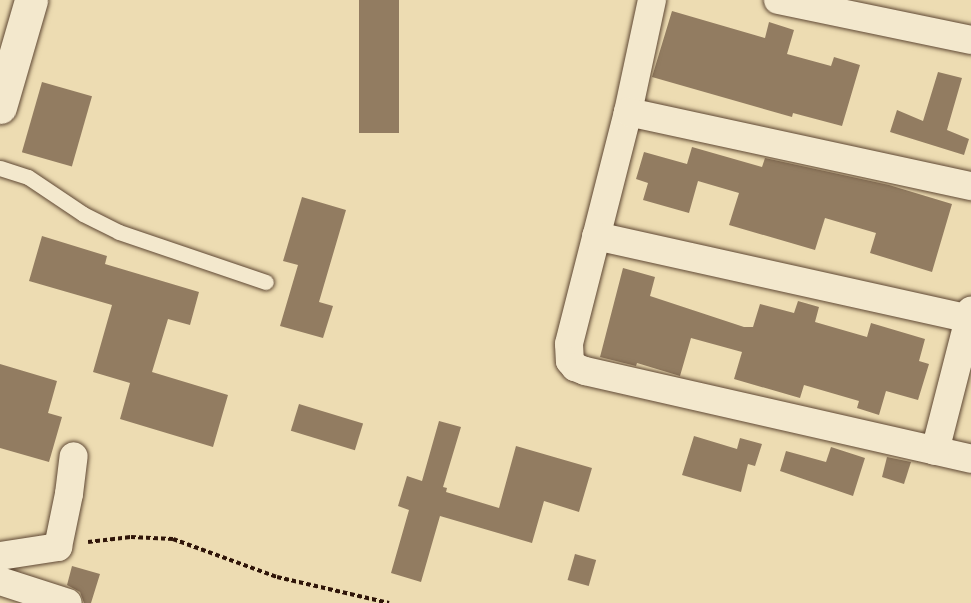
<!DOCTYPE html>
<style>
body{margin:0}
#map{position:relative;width:971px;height:603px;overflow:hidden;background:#eddcb2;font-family:"Sorts Mill Goudy",serif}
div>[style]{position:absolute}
.building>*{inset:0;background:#927c61;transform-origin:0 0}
.path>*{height:4px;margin-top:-2px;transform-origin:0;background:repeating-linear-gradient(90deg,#2f1509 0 4.5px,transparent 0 7.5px)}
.roads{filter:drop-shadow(0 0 2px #5e4733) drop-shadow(0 0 2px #5e4733)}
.service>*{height:15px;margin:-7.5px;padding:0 7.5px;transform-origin:7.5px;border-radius:7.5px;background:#f3e8cd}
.minor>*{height:28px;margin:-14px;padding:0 14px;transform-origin:14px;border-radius:14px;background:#f3e8cd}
.secondary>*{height:33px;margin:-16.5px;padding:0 16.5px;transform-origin:16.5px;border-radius:16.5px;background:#f3e8cd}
span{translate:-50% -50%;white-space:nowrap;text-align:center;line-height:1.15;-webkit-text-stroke:4.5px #f3e8cd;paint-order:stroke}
</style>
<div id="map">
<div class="building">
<i style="left:359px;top:0;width:40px;height:133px"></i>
<i style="clip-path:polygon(672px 11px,765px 38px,769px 22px,794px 30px,787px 54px,831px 66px,834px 57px,860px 65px,842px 126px,793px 113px,792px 117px,652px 77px)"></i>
<i style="clip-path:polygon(938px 72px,962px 78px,947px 130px,969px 139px,964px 155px,890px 132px,897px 110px,923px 121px)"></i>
<i style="left:42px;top:82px;width:52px;height:73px;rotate:16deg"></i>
<i style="clip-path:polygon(692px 147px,762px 167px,765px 158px,889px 185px,952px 204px,932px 272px,870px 253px,876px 233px,825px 218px,815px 250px,729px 225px,739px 193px,698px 181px,689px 213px,643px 200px,648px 183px,636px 179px,644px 152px,687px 164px)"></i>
<i style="clip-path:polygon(302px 197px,346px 210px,319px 302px,333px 306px,323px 338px,280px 326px,298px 265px,283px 261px)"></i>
<i style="clip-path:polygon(42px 236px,107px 256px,105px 264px,199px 292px,190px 325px,168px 319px,152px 372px,228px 395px,213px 447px,120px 419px,130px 383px,93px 372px,112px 305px,29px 281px)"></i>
<i style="clip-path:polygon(623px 268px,655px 277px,650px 296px,744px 327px,753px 327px,760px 304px,794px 313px,798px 301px,819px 307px,815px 322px,867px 337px,871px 323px,925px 339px,919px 361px,929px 364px,918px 400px,886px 391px,879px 415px,857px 408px,859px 401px,804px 385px,800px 398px,734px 379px,742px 352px,691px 338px,680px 376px,637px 363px,636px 366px,600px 357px)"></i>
<i style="clip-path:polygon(0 364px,57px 381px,48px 413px,62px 417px,49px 462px,0 448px)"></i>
<i style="left:299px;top:404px;width:67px;height:28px;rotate:17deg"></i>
<i style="clip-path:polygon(439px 421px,461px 427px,443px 487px,447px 488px,446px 492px,499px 508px,516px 446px,592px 468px,579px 512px,544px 501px,532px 543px,440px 516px,421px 582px,391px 573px,409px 510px,398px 506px,407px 476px,422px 481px)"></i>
<i style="clip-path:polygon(694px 436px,737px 449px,740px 438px,762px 444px,755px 466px,748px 464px,741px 492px,682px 475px)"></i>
<i style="clip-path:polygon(831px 447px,865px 458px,853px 496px,780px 471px,786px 451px,826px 462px)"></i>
<i style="clip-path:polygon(887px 457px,911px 462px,904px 484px,882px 477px)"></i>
<i style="left:575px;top:554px;width:22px;height:27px;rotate:16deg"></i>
<i style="clip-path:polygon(72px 566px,100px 574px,91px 603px,84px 603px,80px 592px,67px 585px)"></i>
</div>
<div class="path">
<i style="left:88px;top:542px;width:43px;rotate:-6.6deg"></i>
<i style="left:131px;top:537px;width:42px;rotate:2.7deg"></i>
<i style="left:173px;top:539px;width:111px;rotate:20.1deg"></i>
<i style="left:277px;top:577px;width:115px;rotate:13.1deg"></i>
</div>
<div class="roads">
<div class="service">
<i style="left:0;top:168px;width:29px;rotate:18deg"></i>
<i style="left:28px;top:177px;width:66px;rotate:33.9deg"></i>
<i style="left:83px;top:214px;width:40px;rotate:26.6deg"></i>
<i style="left:119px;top:232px;width:155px;rotate:18.8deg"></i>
</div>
<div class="minor">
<i style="left:652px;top:0;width:115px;rotate:102.1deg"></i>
<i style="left:628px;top:112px;width:239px;rotate:104.3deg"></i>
<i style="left:569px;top:344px;width:17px;rotate:87deg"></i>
<i style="left:570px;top:361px;width:8px;rotate:50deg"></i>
<i style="left:575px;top:367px;width:11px;rotate:22deg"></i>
<i style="left:585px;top:371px;width:396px;rotate:12.8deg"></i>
<i style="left:778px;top:0;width:197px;rotate:11.7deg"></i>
<i style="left:628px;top:112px;width:351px;rotate:12.2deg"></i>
<i style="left:596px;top:236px;width:384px;rotate:12.5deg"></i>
<i style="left:935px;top:451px;width:145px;rotate:-75.6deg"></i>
<i style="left:0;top:556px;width:59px;rotate:-8.8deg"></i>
<i style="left:58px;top:547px;width:54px;rotate:-78.3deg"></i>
<i style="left:69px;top:494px;width:38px;rotate:-83deg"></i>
<i style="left:0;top:581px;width:71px;rotate:17.9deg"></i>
</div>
<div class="secondary">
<i style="left:0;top:107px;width:111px;rotate:-73.8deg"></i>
</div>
</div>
</div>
